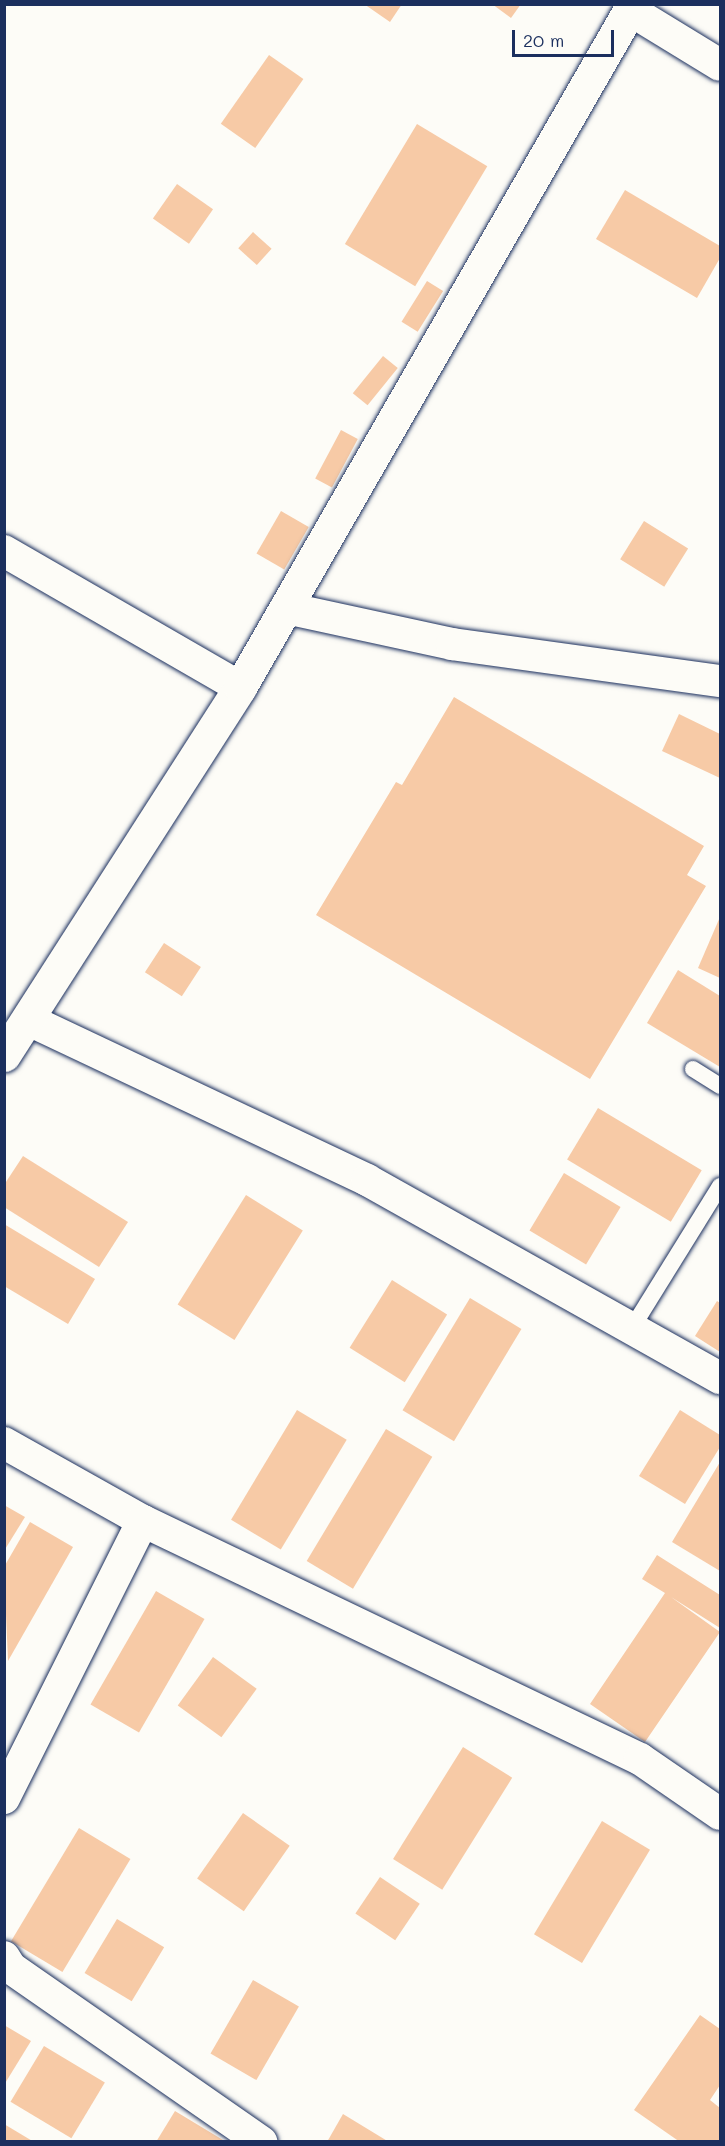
<!DOCTYPE html>
<style>
body{margin:0}
#map{position:relative;width:725px;height:2146px;overflow:hidden;background:#fdfcf7;font-family:Mali,sans-serif}
div>[style]{position:absolute}
.building>*{inset:0;background:#f7caa6;transform-origin:0 0}
.roads{filter:drop-shadow(0 0 2px #1b2f5e) drop-shadow(0 0 2px #1b2f5e)}
.service>*{height:16px;margin:-8px;padding:0 8px;transform-origin:8px;border-radius:8px;background:#fdfcf7}
.minor>*{height:32px;margin:-16px;padding:0 16px;transform-origin:16px;border-radius:16px;background:#fdfcf7}
.tertiary>*{height:33px;margin:-16.5px;padding:0 16.5px;transform-origin:16.5px;border-radius:16.5px;background:#fdfcf7}
span{translate:-50% -50%;white-space:nowrap;text-align:center;line-height:1.15;-webkit-text-stroke:4.5px #fdfcf7;paint-order:stroke}
.frame{position:absolute;inset:0;border:6px solid #1b2f5e;pointer-events:none}
.scale{position:absolute;left:512px;top:30px;width:102px;height:27px;box-sizing:border-box;border:3px solid #1b2f5e;border-top:0;padding-left:8px;font-size:18px;line-height:21px;white-space:nowrap;color:#1b2f5e;-webkit-text-stroke:4px #fdfcf7;paint-order:stroke}
</style>
<div id="map">
<div class="building">
<i style="clip-path:polygon(364px 4px,402px 4px,390px 22px)"></i>
<i style="clip-path:polygon(492px 4px,521px 4px,511px 18px)"></i>
<i style="left:269px;top:55px;width:42px;height:84px;rotate:35deg"></i>
<i style="left:417px;top:124px;width:82px;height:140px;rotate:31deg"></i>
<i style="left:177px;top:184px;width:44px;height:42px;rotate:35deg"></i>
<i style="clip-path:polygon(625px 190px,720px 246px,720px 258px,697px 298px,596px 239px)"></i>
<i style="left:253px;top:232px;width:25px;height:22px;rotate:42deg"></i>
<i style="left:427px;top:281px;width:19px;height:48px;rotate:32deg"></i>
<i style="left:383px;top:356px;width:19px;height:48px;rotate:39deg"></i>
<i style="left:341px;top:430px;width:19px;height:55px;rotate:28deg"></i>
<i style="left:281px;top:511px;width:32px;height:49px;rotate:30deg"></i>
<i style="left:644px;top:521px;width:52px;height:45px;rotate:32deg"></i>
<i style="clip-path:polygon(454px 697px,704px 846px,687px 875px,706px 886px,590px 1079px,316px 915px,396px 782px,402px 785px)"></i>
<i style="clip-path:polygon(679px 714px,720px 734px,720px 778px,662px 751px)"></i>
<i style="clip-path:polygon(720px 917px,720px 978px,698px 968px)"></i>
<i style="left:164px;top:943px;width:44px;height:35px;rotate:33deg"></i>
<i style="clip-path:polygon(678px 970px,720px 996px,720px 1067px,647px 1023px)"></i>
<i style="left:598px;top:1108px;width:121px;height:60px;rotate:31deg"></i>
<i style="clip-path:polygon(23px 1156px,128px 1222px,99px 1267px,4px 1207px,4px 1185px)"></i>
<i style="left:564px;top:1173px;width:66px;height:67px;rotate:31deg"></i>
<i style="left:246px;top:1195px;width:67px;height:129px;rotate:32deg"></i>
<i style="clip-path:polygon(4px 1224px,95px 1279px,68px 1324px,4px 1286px)"></i>
<i style="left:392px;top:1280px;width:65px;height:80px;rotate:32deg"></i>
<i style="left:470px;top:1298px;width:60px;height:131px;rotate:31deg"></i>
<i style="clip-path:polygon(717px 1301px,720px 1303px,720px 1352px,695px 1336px)"></i>
<i style="left:297px;top:1410px;width:58px;height:128px;rotate:31deg"></i>
<i style="clip-path:polygon(680px 1410px,720px 1435px,720px 1447px,685px 1504px,639px 1476px)"></i>
<i style="left:386px;top:1429px;width:54px;height:154px;rotate:31deg"></i>
<i style="clip-path:polygon(720px 1462px,720px 1571px,672px 1542px)"></i>
<i style="clip-path:polygon(4px 1505px,25px 1517px,4px 1551px)"></i>
<i style="clip-path:polygon(30px 1522px,73px 1547px,8px 1661px,4px 1567px)"></i>
<i style="clip-path:polygon(657px 1555px,720px 1595px,720px 1628px,671px 1597px,720px 1632px,645px 1742px,590px 1704px,665px 1593px,642px 1579px)"></i>
<i style="left:156px;top:1591px;width:56px;height:131px;rotate:30deg"></i>
<i style="left:213px;top:1657px;width:54px;height:60px;rotate:36deg"></i>
<i style="left:463px;top:1747px;width:58px;height:132px;rotate:32deg"></i>
<i style="left:243px;top:1813px;width:57px;height:80px;rotate:35deg"></i>
<i style="left:602px;top:1821px;width:56px;height:132px;rotate:31deg"></i>
<i style="left:79px;top:1828px;width:60px;height:132px;rotate:31deg"></i>
<i style="left:380px;top:1877px;width:48px;height:44px;rotate:34deg"></i>
<i style="left:117px;top:1919px;width:55px;height:63px;rotate:31deg"></i>
<i style="left:253px;top:1980px;width:53px;height:85px;rotate:30deg"></i>
<i style="clip-path:polygon(700px 2015px,720px 2029px,720px 2085px,710px 2100px,720px 2108px,720px 2142px,680px 2142px,634px 2110px)"></i>
<i style="clip-path:polygon(4px 2025px,31px 2041px,4px 2085px)"></i>
<i style="left:44px;top:2046px;width:71px;height:65px;rotate:31deg"></i>
<i style="clip-path:polygon(175px 2111px,223px 2140px,222px 2142px,156px 2142px)"></i>
<i style="clip-path:polygon(343px 2114px,389px 2142px,327px 2142px)"></i>
<i style="clip-path:polygon(4px 2124px,34px 2142px,4px 2142px)"></i>
</div>
<div class="roads">
<div class="service">
<i style="left:693px;top:1069px;width:32px;rotate:32deg"></i>
<i style="left:632px;top:1328px;width:167px;rotate:-58.2deg"></i>
</div>
<div class="minor">
<i style="left:630px;top:10px;width:105px;rotate:31.4deg"></i>
<i style="left:4px;top:551px;width:272px;rotate:30deg"></i>
<i style="left:286px;top:608px;width:170px;rotate:12.2deg"></i>
<i style="left:452px;top:644px;width:271px;rotate:7.9deg"></i>
<i style="left:29px;top:1020px;width:374px;rotate:25.3deg"></i>
<i style="left:367px;top:1180px;width:405px;rotate:29.3deg"></i>
<i style="left:4px;top:1443px;width:159px;rotate:29.3deg"></i>
<i style="left:143px;top:1521px;width:551px;rotate:25.59deg"></i>
<i style="left:640px;top:1759px;width:97px;rotate:34.5deg"></i>
<i style="left:4px;top:1798px;width:310px;rotate:-63.4deg"></i>
<i style="left:4px;top:1957px;width:13px;rotate:58deg"></i>
<i style="left:11px;top:1968px;width:305px;rotate:34.8deg"></i>
</div>
<div class="tertiary">
<i style="left:4px;top:1055px;width:437px;rotate:-57.3deg"></i>
<i style="left:240px;top:687px;width:788px;rotate:-60.08deg"></i>
</div>
</div>
<div class="frame"></div>
<div class="scale">20 m</div>
</div>
